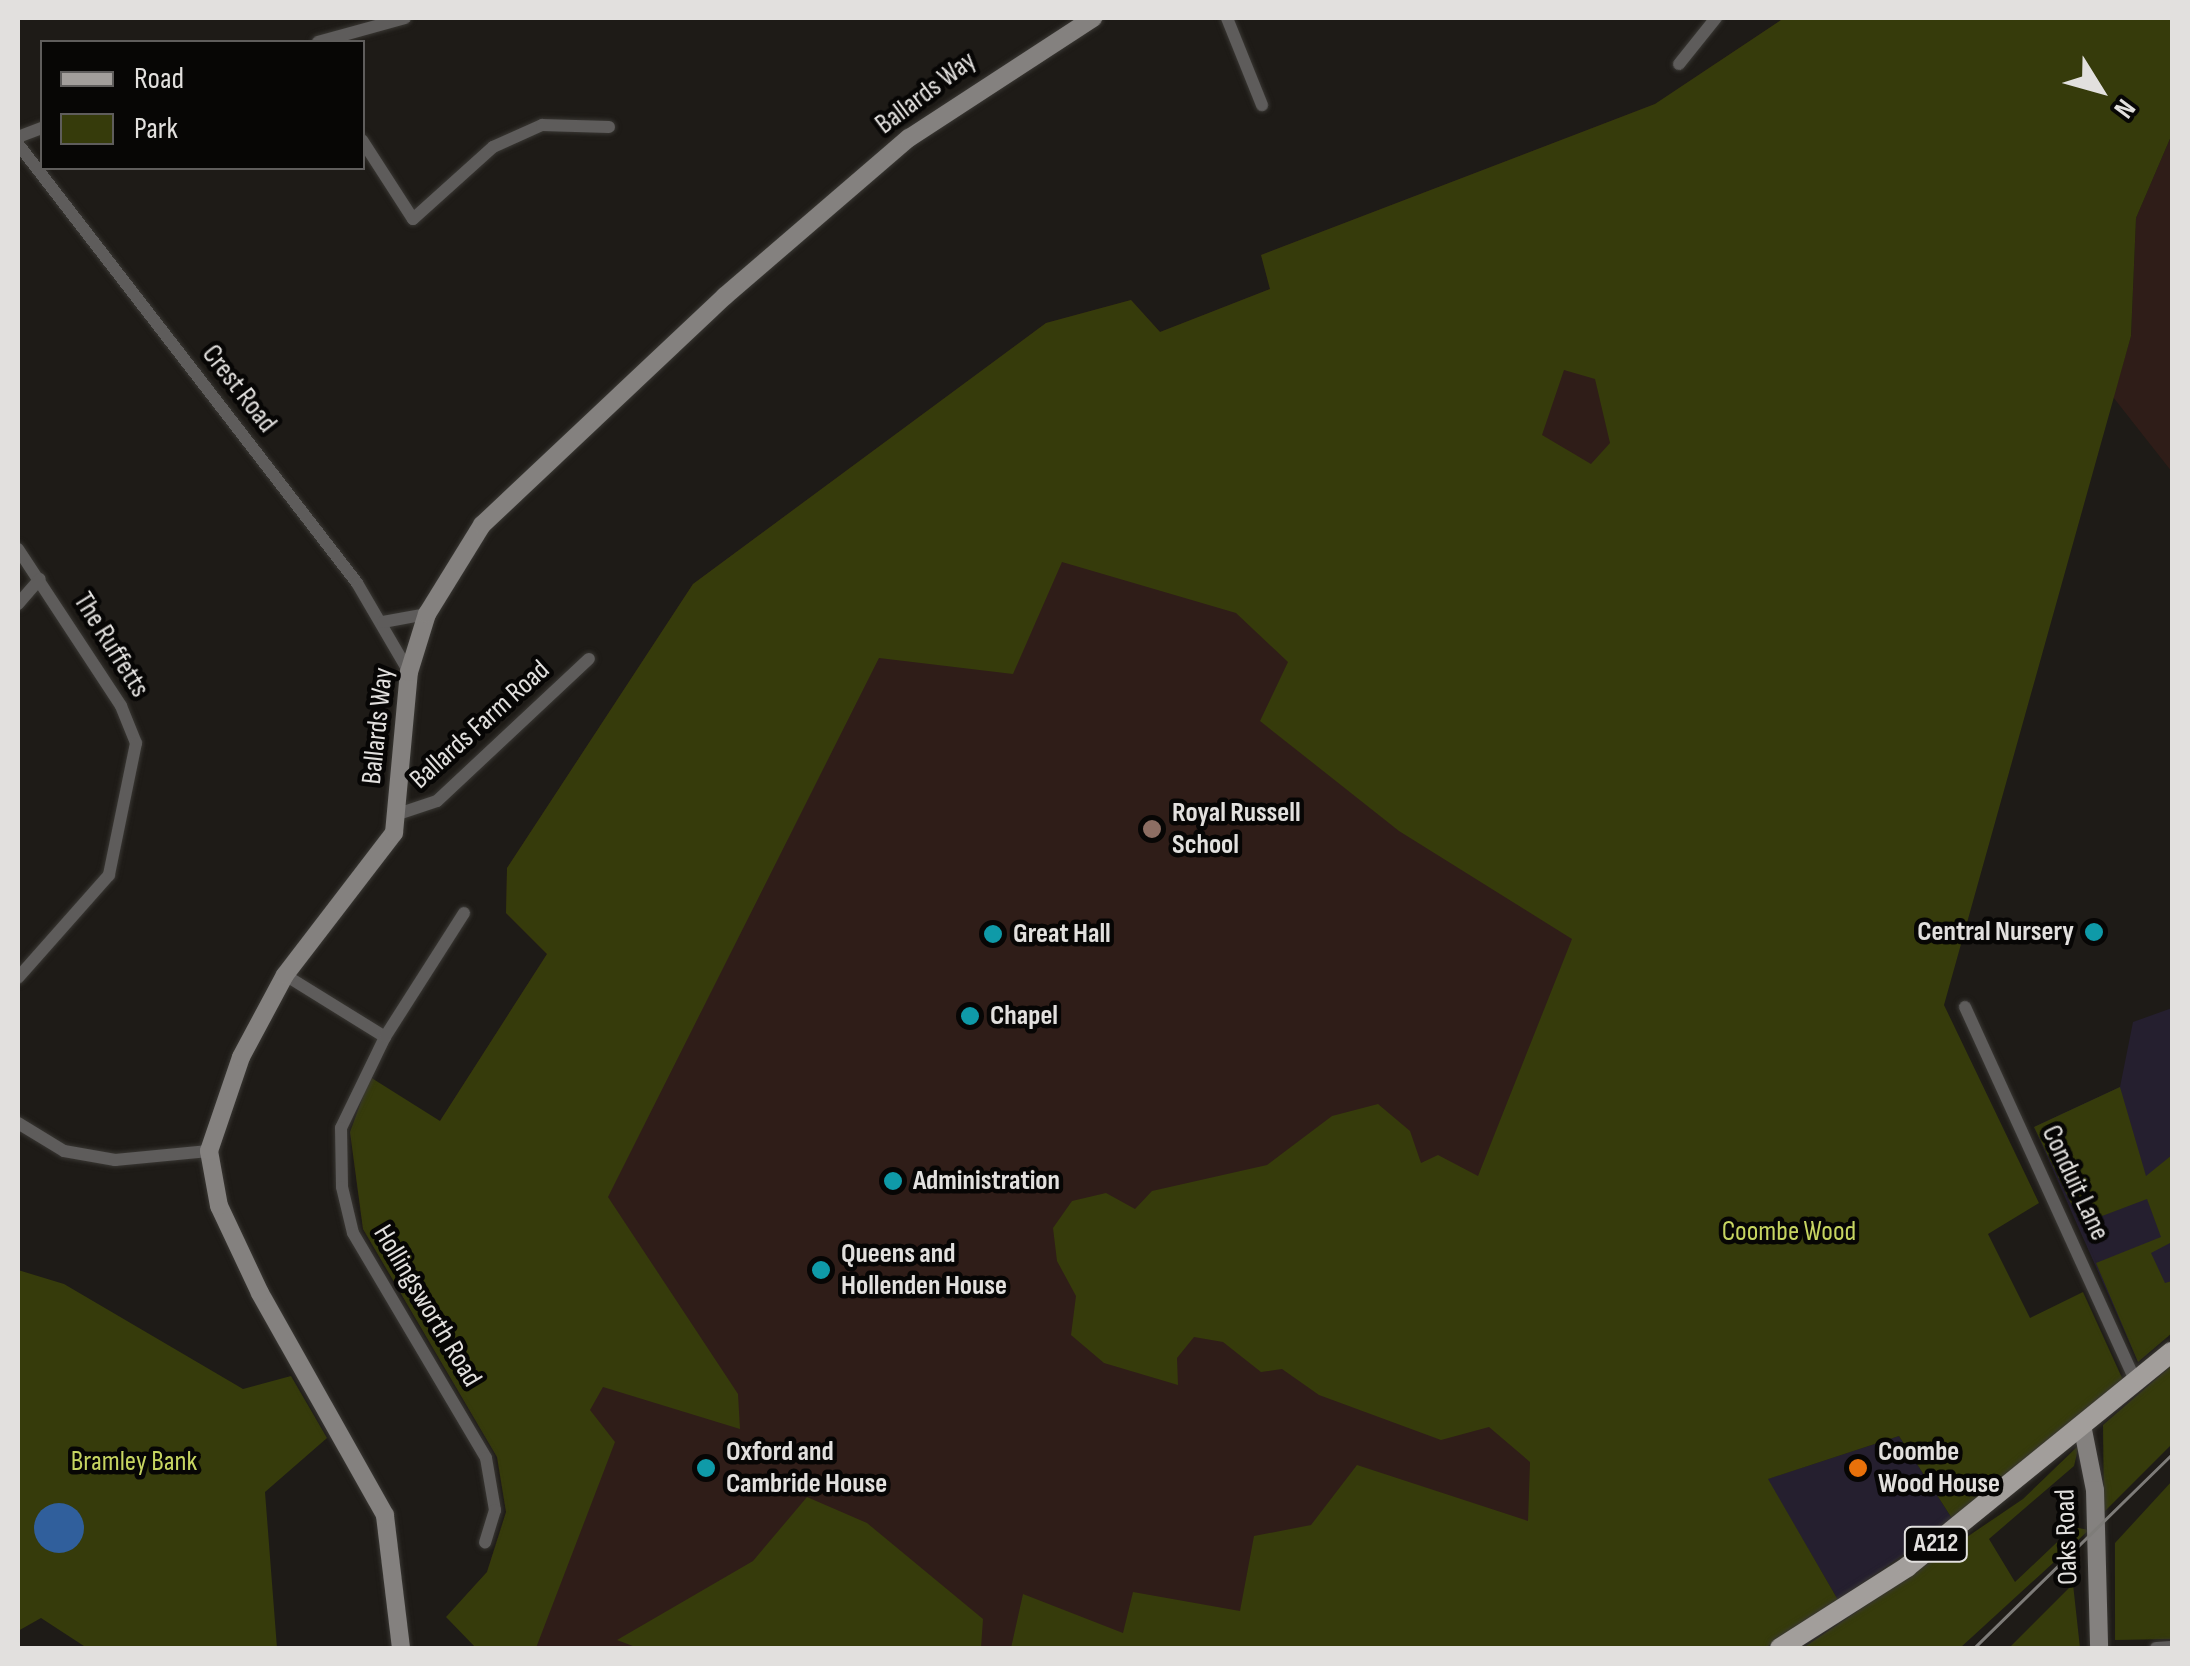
<!DOCTYPE html>
<style>
body{margin:0}
#map{position:relative;width:2190px;height:1666px;overflow:hidden;background:#1e1b17;font-family:"Sofia Sans Condensed",sans-serif}
div>[style]{position:absolute}
.commercial>*{inset:0;background:#251f2f}
.education>*{inset:0;background:#2f1d18}
.green>*{inset:0;background:#363b0b}
.water>*{inset:0;background:#305f9c}
.round{border-radius:50%}
.roads{filter:drop-shadow(0 0 2px #393733) drop-shadow(0 0 2px #393733)}
.street>*{height:12px;margin:-6px;padding:0 6px;transform-origin:6px;border-radius:6px;background:#5e5c5b}
.secondary>*{height:18px;margin:-9px;padding:0 9px;transform-origin:9px;border-radius:9px;background:#84817f}
.primary>*{height:20px;margin:-10px;padding:0 10px;transform-origin:10px;border-radius:10px;background:#a29e9b}
.tram>*{height:2.5px;margin:-1.25px;padding:0 1.25px;transform-origin:1.25px;border-radius:1.25px;background:#7e7c79}
.dots>*{width:28px;height:28px;translate:-50% -50%;box-sizing:border-box;border:5px solid #070605;border-radius:50%}
span{translate:-50% -50%;white-space:nowrap;text-align:center;line-height:1.15;-webkit-text-stroke:9px #070605;paint-order:stroke}
.shield-label span{padding:2px 8px;background:#070605;border:2px solid;border-radius:8px;-webkit-text-stroke-width:0}
.shield-label{font-size:25px;color:#e2e0de;font-weight:700}
.street-label{font-size:28px;color:#e2e0de}
.poi-label{font-size:28px;color:#e2e0de;font-weight:700}
.left{translate:0 -50%;text-align:left}
.right{translate:-100% -50%;text-align:right}
.park-label{font-size:28px;color:#c7d561}
.frame{position:absolute;inset:0;border:20px solid #e2e0de;pointer-events:none}
.legend{position:absolute;left:40px;top:40px;width:325px;height:130px;box-sizing:border-box;background:#070605;border:2px solid #5f5d5c;margin:0;padding:12px 18px;list-style:none;font-size:30px;color:#e2e0de}
.legend li{display:flex;align-items:center;gap:20px;height:50px}
.legend b{width:50px;border:2px solid #5f5d5c}
.north{position:absolute;left:2050px;top:40px;width:100px;height:100px;-webkit-text-stroke:8px #070605;paint-order:stroke;rotate:127deg;font-size:28px;font-weight:700;line-height:40px;text-align:center;color:#e2e0de}
.north::after{content:'';display:block;margin:auto;width:35px;height:45px;background:#e2e0de;clip-path:polygon(50% 0,100% 100%,50% 72%,0 100%)}
</style>
<div id="map">
<div class="commercial">
<i style="clip-path:polygon(2172px 1008px,2172px 1332px,2138px 1362px,2034px 1127px,2120px 1087px,2133px 1022px)"></i>
<i style="clip-path:polygon(1899px 1436px,1953px 1520px,1838px 1600px,1767px 1479px)"></i>
</div>
<div class="education">
<i style="clip-path:polygon(1784px 18px,2172px 18px,1628px 1648px,505px 1648px,466px 1595px,487px 1572px,506px 1512px,497px 1457px,363px 1229px,350px 1132px,440px 1121px,547px 954px,506px 913px,507px 868px,693px 584px,1046px 323px,1131px 300px,1160px 332px,1270px 289px,1261px 255px,1655px 104px)"></i>
<i style="clip-path:polygon(2172px 134px,2172px 472px,2113px 397px,2131px 336px,2136px 218px)"></i>
</div>
<div class="green">
<i style="clip-path:polygon(evenodd,1784px 18px,2172px 18px,2172px 134px,2136px 218px,2131px 336px,1944px 1005px,2039px 1203px,1988px 1234px,2030px 1318px,2083px 1292px,2123px 1380px,1953px 1520px,1899px 1436px,1768px 1479px,1838px 1600px,1765px 1648px,1011px 1648px,1023px 1594px,1123px 1633px,1133px 1592px,1240px 1611px,1254px 1536px,1311px 1525px,1357px 1465px,1528px 1521px,1530px 1462px,1489px 1427px,1441px 1440px,1319px 1395px,1282px 1369px,1261px 1372px,1223px 1342px,1194px 1337px,1177px 1358px,1178px 1385px,1104px 1363px,1071px 1335px,1076px 1296px,1057px 1261px,1053px 1228px,1072px 1201px,1106px 1193px,1135px 1209px,1152px 1191px,1267px 1165px,1332px 1116px,1378px 1104px,1410px 1131px,1421px 1163px,1438px 1155px,1478px 1176px,1572px 939px,1399px 831px,1260px 721px,1288px 662px,1236px 613px,1062px 562px,1013px 674px,879px 658px,608px 1197px,738px 1394px,740px 1429px,603px 1387px,590px 1410px,615px 1442px,536px 1648px,476px 1648px,446px 1617px,487px 1572px,506px 1512px,497px 1457px,363px 1229px,350px 1132px,370px 1077px,440px 1121px,547px 954px,506px 913px,507px 868px,693px 584px,1046px 323px,1131px 300px,1160px 332px,1270px 289px,1261px 255px,1655px 104px,1784px 18px,1564px 370px,1595px 379px,1610px 443px,1591px 464px,1542px 435px,1564px 370px)"></i>
<i style="clip-path:polygon(2120px 1087px,2146px 1176px,2172px 1155px,2172px 1242px,2151px 1253px,2165px 1283px,2172px 1281px,2172px 1333px,2138px 1362px,2096px 1263px,2161px 1237px,2147px 1199px,2081px 1224px,2034px 1127px)"></i>
<i style="clip-path:polygon(18px 1270px,64px 1284px,243px 1389px,291px 1376px,327px 1438px,265px 1492px,277px 1648px,87px 1648px,41px 1618px,18px 1631px)"></i>
<i style="clip-path:polygon(2172px 1365px,2172px 1444px,2104px 1512px,2103px 1425px)"></i>
<i style="clip-path:polygon(2079px 1445px,2074px 1466px,1989px 1539px,2015px 1582px,2073px 1527px,2089px 1530px,1960px 1648px,1803px 1648px,2023px 1499px)"></i>
<i style="clip-path:polygon(2172px 1481px,2172px 1639px,2115px 1640px,2115px 1543px)"></i>
<i style="clip-path:polygon(807px 1497px,867px 1523px,983px 1619px,981px 1648px,638px 1648px,617px 1640px,753px 1561px)"></i>
<i style="clip-path:polygon(2073px 1584px,2080px 1648px,2008px 1648px,2009px 1648px)"></i>
</div>
<div class="water">
<i class="round" style="left:34px;top:1503px;width:50px;height:50px"></i>
</div>
<div class="roads">
<div class="street">
<i style="left:1227px;top:18px;width:94px;rotate:68.1deg"></i>
<i style="left:318px;top:42px;width:90px;rotate:-15.4deg"></i>
<i style="left:1679px;top:64px;width:59px;rotate:-51.2deg"></i>
<i style="left:18px;top:137px;width:26px;rotate:-21deg"></i>
<i style="left:362px;top:140px;width:94px;rotate:57.2deg"></i>
<i style="left:413px;top:219px;width:108px;rotate:-42deg"></i>
<i style="left:493px;top:147px;width:54px;rotate:-24.2deg"></i>
<i style="left:542px;top:125px;width:67px;rotate:1.7deg"></i>
<i style="left:18px;top:144px;width:555px;rotate:52.32deg"></i>
<i style="left:357px;top:583px;width:103px;rotate:59.7deg"></i>
<i style="left:18px;top:549px;width:188px;rotate:56.7deg"></i>
<i style="left:121px;top:706px;width:40px;rotate:68deg"></i>
<i style="left:136px;top:743px;width:135px;rotate:101.6deg"></i>
<i style="left:109px;top:875px;width:137px;rotate:131.5deg"></i>
<i style="left:18px;top:604px;width:33px;rotate:-49deg"></i>
<i style="left:383px;top:622px;width:45px;rotate:-10.3deg"></i>
<i style="left:398px;top:814px;width:41px;rotate:-18.4deg"></i>
<i style="left:437px;top:801px;width:208px;rotate:-43.1deg"></i>
<i style="left:285px;top:975px;width:118px;rotate:31.8deg"></i>
<i style="left:385px;top:1037px;width:101px;rotate:115.8deg"></i>
<i style="left:341px;top:1128px;width:59px;rotate:89deg"></i>
<i style="left:342px;top:1187px;width:47px;rotate:76.6deg"></i>
<i style="left:353px;top:1233px;width:261px;rotate:59.4deg"></i>
<i style="left:486px;top:1458px;width:53px;rotate:80.2deg"></i>
<i style="left:495px;top:1510px;width:34px;rotate:107deg"></i>
<i style="left:1965px;top:1007px;width:413px;rotate:65.5deg"></i>
<i style="left:385px;top:1037px;width:147px;rotate:-57.5deg"></i>
<i style="left:18px;top:1123px;width:54px;rotate:31.3deg"></i>
<i style="left:64px;top:1151px;width:52px;rotate:10deg"></i>
<i style="left:115px;top:1160px;width:94px;rotate:-5.5deg"></i>
<i style="left:2156px;top:1648px;width:16px;rotate:-4deg"></i>
</div>
<div class="secondary">
<i style="left:2082px;top:1425px;width:66px;rotate:78.7deg"></i>
<i style="left:2095px;top:1490px;width:158px;rotate:88.5deg"></i>
<i style="left:401px;top:1648px;width:134px;rotate:-96.9deg"></i>
<i style="left:385px;top:1515px;width:255px;rotate:-119.4deg"></i>
<i style="left:260px;top:1293px;width:96px;rotate:-115.2deg"></i>
<i style="left:219px;top:1206px;width:56px;rotate:-100.3deg"></i>
<i style="left:209px;top:1151px;width:99px;rotate:-71.2deg"></i>
<i style="left:241px;top:1057px;width:93px;rotate:-61.8deg"></i>
<i style="left:285px;top:975px;width:179px;rotate:-52.5deg"></i>
<i style="left:394px;top:833px;width:162px;rotate:-84.7deg"></i>
<i style="left:409px;top:672px;width:61px;rotate:-72.8deg"></i>
<i style="left:427px;top:614px;width:105px;rotate:-58.3deg"></i>
<i style="left:482px;top:525px;width:334px;rotate:-43.3deg"></i>
<i style="left:725px;top:296px;width:243px;rotate:-40.7deg"></i>
<i style="left:909px;top:138px;width:220px;rotate:-33.1deg"></i>
</div>
<div class="primary">
<i style="left:1780px;top:1648px;width:151px;rotate:-32.5deg"></i>
<i style="left:1907px;top:1567px;width:341px;rotate:-39.1deg"></i>
</div>
</div>
<div class="tram">
<i style="left:1974px;top:1648px;width:277px;rotate:-44.4deg"></i>
</div>
<div class="dots">
<i style="left:1152px;top:829px;background:#8d6e63"></i>
<i style="left:2094px;top:932px;background:#0f9aa8"></i>
<i style="left:993px;top:934px;background:#0f9aa8"></i>
<i style="left:970px;top:1016px;background:#0f9aa8"></i>
<i style="left:893px;top:1181px;background:#0f9aa8"></i>
<i style="left:821px;top:1270px;background:#0f9aa8"></i>
<i style="left:706px;top:1468px;background:#0f9aa8"></i>
<i style="left:1858px;top:1468px;background:#e8710a"></i>
</div>
<div class="shield-label">
<span style="left:1936px;top:1544px">A212</span>
</div>
<div class="street-label">
<span style="left:926px;top:93px;rotate:-37deg">Ballards Way</span>
<span style="left:239px;top:389px;rotate:52deg">Crest Road</span>
<span style="left:111px;top:645px;rotate:58deg">The Ruffetts</span>
<span style="left:480px;top:725px;rotate:-42deg">Ballards Farm Road</span>
<span style="left:378px;top:726px;rotate:-84deg">Ballards Way</span>
<span style="left:2075px;top:1183px;rotate:65deg">Conduit Lane</span>
<span style="left:427px;top:1306px;rotate:59deg">Hollingsworth Road</span>
<span style="left:2067px;top:1537px;rotate:-92deg">Oaks Road</span>
</div>
<div class="poi-label">
<span class="left" style="left:1172px;top:829px">Royal Russell<br>School</span>
<span class="right" style="left:2074px;top:932px">Central Nursery</span>
<span class="left" style="left:1013px;top:934px">Great Hall</span>
<span class="left" style="left:990px;top:1016px">Chapel</span>
<span class="left" style="left:913px;top:1181px">Administration</span>
<span class="left" style="left:841px;top:1270px">Queens and<br>Hollenden House</span>
<span class="left" style="left:726px;top:1468px">Oxford and<br>Cambride House</span>
<span class="left" style="left:1878px;top:1468px">Coombe<br>Wood House</span>
</div>
<div class="park-label">
<span style="left:1789px;top:1232px">Coombe Wood</span>
<span style="left:134px;top:1462px">Bramley Bank</span>
</div>
<div class="frame"></div>
<ul class="legend">
<li><b style="height:12px;background:#a29e9b"></b>Road</li>
<li><b style="height:28px;background:#363b0b"></b>Park</li>
</ul>
<div class="north">N</div>
</div>
